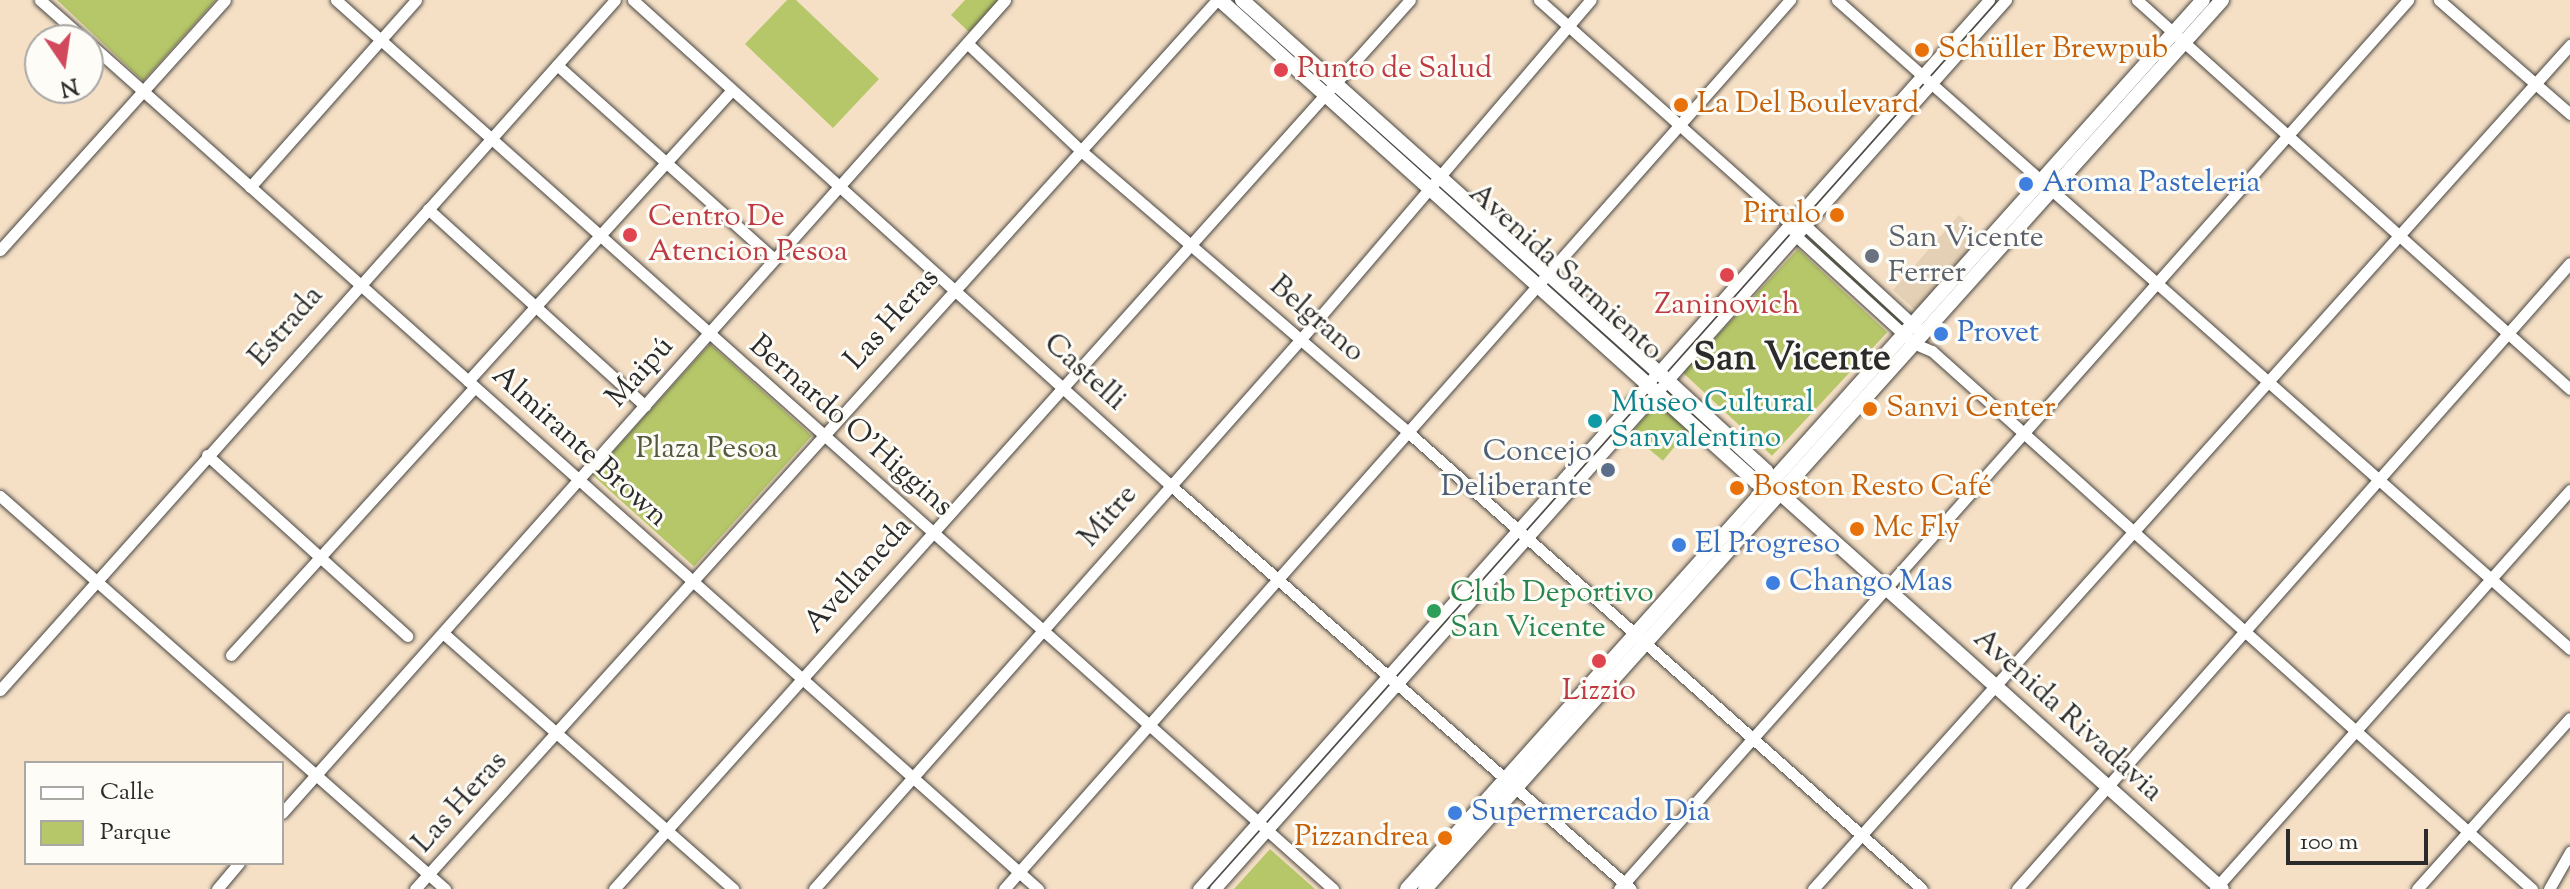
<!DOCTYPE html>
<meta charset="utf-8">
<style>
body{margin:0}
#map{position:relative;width:2570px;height:889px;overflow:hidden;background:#f5e0c6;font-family:"Sorts Mill Goudy",serif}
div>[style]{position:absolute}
.built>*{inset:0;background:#e4d0b4}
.green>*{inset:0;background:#b6c76a;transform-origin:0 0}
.roads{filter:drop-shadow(0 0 2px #494642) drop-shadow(0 0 2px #494642)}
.minor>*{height:11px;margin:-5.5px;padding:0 5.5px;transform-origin:5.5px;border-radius:5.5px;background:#fff}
.secondary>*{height:14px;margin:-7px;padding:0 7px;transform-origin:7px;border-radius:7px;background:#fff}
.dots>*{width:22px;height:22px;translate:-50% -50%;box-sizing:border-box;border:4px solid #fdfcf7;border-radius:50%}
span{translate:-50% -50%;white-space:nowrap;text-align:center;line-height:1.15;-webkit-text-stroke:6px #fdfcf7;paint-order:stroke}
.food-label{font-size:30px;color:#c56008}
.left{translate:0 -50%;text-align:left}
.right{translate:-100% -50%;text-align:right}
.health-label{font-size:30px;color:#be3a42}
.shop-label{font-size:30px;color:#366cbe}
.worship-label{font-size:30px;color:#5b616d}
.street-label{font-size:30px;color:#2b2b2b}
.culture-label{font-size:30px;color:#0d838f}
.park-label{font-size:30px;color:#555a3e}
.service-label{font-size:30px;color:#4e5e75}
.leisure-label{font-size:30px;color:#27864d}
.district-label{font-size:38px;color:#2b2b2b;font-weight:700}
.legend{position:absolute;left:24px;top:761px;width:260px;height:104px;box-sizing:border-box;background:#fdfcf7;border:2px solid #a9a8a5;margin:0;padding:10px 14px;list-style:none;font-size:24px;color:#2b2b2b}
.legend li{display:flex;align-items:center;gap:16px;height:40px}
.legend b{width:40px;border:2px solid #a9a8a5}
.north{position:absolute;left:24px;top:24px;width:80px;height:80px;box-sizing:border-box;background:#fdfcf7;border:2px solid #a9a8a5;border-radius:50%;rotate:167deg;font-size:22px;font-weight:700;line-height:32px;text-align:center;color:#2b2b2b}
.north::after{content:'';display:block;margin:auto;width:28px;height:36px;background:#d1495b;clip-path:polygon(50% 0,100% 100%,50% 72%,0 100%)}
.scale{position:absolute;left:2286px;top:829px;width:142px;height:36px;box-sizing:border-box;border:4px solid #2b2b2b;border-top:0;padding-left:10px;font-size:24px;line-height:28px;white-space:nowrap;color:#2b2b2b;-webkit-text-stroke:6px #fdfcf7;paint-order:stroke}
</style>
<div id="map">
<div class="built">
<i style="clip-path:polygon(1959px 215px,1982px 236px,1923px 308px,1914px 309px,1893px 290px)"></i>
</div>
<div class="green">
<i style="clip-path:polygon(57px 0,216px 0,143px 81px)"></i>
<i style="clip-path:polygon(787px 0,796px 0,879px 79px,833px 128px,745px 44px)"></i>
<i style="clip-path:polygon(965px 0,998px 0,969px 32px,951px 15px)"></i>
<i style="left:1814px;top:237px;width:120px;height:9px;rotate:43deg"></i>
<i style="left:1798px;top:249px;width:122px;height:169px;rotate:43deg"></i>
<i style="left:710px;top:344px;width:137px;height:176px;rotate:42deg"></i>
<i style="left:1659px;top:400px;width:42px;height:44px;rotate:40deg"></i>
<i style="clip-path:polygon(1270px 849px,1315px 889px,1234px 889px)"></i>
</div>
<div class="roads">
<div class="minor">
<i style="left:40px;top:0;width:60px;rotate:41.6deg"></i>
<i style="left:336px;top:0;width:1336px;rotate:41.72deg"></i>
<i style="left:633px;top:0;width:722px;rotate:42.08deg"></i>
<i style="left:1169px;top:484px;width:614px;rotate:41.24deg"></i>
<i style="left:1539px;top:0;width:336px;rotate:41.7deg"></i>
<i style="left:1790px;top:224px;width:13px;rotate:63deg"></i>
<i style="left:1796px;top:236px;width:159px;rotate:42.4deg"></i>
<i style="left:1913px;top:343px;width:21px;rotate:23deg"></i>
<i style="left:1932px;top:351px;width:806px;rotate:41.88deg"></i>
<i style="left:1837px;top:0;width:979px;rotate:41.52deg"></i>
<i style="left:2137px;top:0;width:582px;rotate:41.94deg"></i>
<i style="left:2439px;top:0;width:174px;rotate:41deg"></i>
<i style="left:88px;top:42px;width:1273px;rotate:41.72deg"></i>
<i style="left:967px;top:43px;width:154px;rotate:43.4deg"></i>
<i style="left:1079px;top:149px;width:435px;rotate:40.7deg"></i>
<i style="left:1409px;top:433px;width:686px;rotate:41.63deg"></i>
<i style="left:557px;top:65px;width:291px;rotate:41.8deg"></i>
<i style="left:250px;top:187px;width:250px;rotate:-48.4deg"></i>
<i style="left:428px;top:209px;width:293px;rotate:42.2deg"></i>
<i style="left:1799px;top:225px;width:7px;rotate:8deg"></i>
<i style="left:1806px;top:226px;width:151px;rotate:42.6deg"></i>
<i style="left:0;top:250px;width:336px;rotate:-48deg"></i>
<i style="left:468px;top:381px;width:391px;rotate:-47.8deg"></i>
<i style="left:207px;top:455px;width:270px;rotate:42.1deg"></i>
<i style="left:0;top:496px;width:594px;rotate:41.45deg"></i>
<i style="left:443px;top:633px;width:387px;rotate:41.4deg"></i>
<i style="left:231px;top:655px;width:362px;rotate:-47.7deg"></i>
<i style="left:0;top:690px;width:924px;rotate:-48.29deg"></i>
<i style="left:282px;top:813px;width:1088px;rotate:-48.35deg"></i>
<i style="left:217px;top:889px;width:34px;rotate:-50deg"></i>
<i style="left:415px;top:889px;width:1197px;rotate:-47.95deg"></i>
<i style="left:614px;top:889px;width:1193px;rotate:-48.16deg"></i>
<i style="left:814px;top:889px;width:735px;rotate:-48.48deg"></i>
<i style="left:1301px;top:339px;width:446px;rotate:-49.5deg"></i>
<i style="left:1004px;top:889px;width:1187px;rotate:-48.52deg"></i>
<i style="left:1198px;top:889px;width:1190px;rotate:-48.34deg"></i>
<i style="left:1215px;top:889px;width:1190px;rotate:-48.34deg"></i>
<i style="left:1619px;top:889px;width:1189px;rotate:-48.41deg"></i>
<i style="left:1813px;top:889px;width:1134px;rotate:-48.11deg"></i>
<i style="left:2017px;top:889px;width:835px;rotate:-48.54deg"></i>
<i style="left:2215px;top:889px;width:534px;rotate:-48.34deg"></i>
<i style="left:2417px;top:889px;width:229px;rotate:-48.2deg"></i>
<i style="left:2549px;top:889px;width:43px;rotate:-60.4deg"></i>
</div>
<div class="secondary">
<i style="left:1220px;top:0;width:721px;rotate:41.96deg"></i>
<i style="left:1756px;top:482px;width:26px;rotate:25deg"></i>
<i style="left:1780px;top:493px;width:593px;rotate:41.86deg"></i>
<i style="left:1242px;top:0;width:573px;rotate:41.82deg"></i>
<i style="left:1669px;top:382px;width:132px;rotate:42.5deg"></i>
<i style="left:1766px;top:471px;width:15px;rotate:70deg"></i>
<i style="left:1407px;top:889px;width:1193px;rotate:-48.16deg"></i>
<i style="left:1425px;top:889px;width:1194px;rotate:-48.12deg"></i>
</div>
</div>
<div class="dots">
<i style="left:1922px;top:50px;background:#e8710a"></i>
<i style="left:1281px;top:70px;background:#e0444e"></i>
<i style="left:1681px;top:105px;background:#e8710a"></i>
<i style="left:2026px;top:184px;background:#3f7fe0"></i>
<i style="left:1837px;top:215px;background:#e8710a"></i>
<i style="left:630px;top:235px;background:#e0444e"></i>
<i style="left:1872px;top:256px;background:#6b7280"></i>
<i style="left:1727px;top:275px;background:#e0444e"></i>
<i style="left:1941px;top:334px;background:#3f7fe0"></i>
<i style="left:1870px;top:409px;background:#e8710a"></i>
<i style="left:1595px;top:421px;background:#0f9aa8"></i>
<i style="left:1608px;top:470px;background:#5c6f8a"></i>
<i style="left:1737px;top:488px;background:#e8710a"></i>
<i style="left:1857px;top:529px;background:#e8710a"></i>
<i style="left:1679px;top:545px;background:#3f7fe0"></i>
<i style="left:1773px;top:583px;background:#3f7fe0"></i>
<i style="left:1434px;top:611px;background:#2e9e5b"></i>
<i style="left:1599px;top:661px;background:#e0444e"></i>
<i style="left:1455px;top:813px;background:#3f7fe0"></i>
<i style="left:1445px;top:838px;background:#e8710a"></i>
</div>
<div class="food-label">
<span class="left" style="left:1938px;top:50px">Schüller Brewpub</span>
<span class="left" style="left:1697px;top:105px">La Del Boulevard</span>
<span class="right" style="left:1821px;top:215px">Pirulo</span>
<span class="left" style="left:1886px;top:409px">Sanvi Center</span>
<span class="left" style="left:1753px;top:488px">Boston Resto Café</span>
<span class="left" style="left:1873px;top:529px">Mc Fly</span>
<span class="right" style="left:1429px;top:838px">Pizzandrea</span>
</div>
<div class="health-label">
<span class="left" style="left:1297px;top:70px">Punto de Salud</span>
<span class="left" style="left:648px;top:235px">Centro De<br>Atencion Pesoa</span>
<span style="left:1727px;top:306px">Zaninovich</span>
<span style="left:1599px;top:692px">Lizzio</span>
</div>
<div class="shop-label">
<span class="left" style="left:2042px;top:184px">Aroma Pasteleria</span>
<span class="left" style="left:1957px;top:334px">Provet</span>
<span class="left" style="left:1695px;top:545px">El Progreso</span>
<span class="left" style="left:1789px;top:583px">Chango Mas</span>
<span class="left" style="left:1471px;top:813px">Supermercado Dia</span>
</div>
<div class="worship-label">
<span class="left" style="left:1888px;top:256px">San Vicente<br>Ferrer</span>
</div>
<div class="street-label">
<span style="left:1565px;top:273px;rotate:42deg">Avenida Sarmiento</span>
<span style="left:893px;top:320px;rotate:-48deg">Las Heras</span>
<span style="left:1316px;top:320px;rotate:41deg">Belgrano</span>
<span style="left:287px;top:327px;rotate:-49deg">Estrada</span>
<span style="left:641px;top:373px;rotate:-48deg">Maipú</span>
<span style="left:1084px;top:373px;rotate:42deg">Castelli</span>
<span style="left:850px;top:427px;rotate:41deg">Bernardo O'Higgins</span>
<span style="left:579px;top:447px;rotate:42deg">Almirante Brown</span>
<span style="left:1109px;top:517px;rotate:-49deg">Mitre</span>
<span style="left:859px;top:576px;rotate:-48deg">Avellaneda</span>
<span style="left:2067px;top:716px;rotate:42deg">Avenida Rivadavia</span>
<span style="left:461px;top:803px;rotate:-48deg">Las Heras</span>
</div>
<div class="culture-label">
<span class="left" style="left:1611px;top:421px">Museo Cultural<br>Sanvalentino</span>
</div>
<div class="park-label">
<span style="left:707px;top:450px">Plaza Pesoa</span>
</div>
<div class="service-label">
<span class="right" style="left:1592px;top:470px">Concejo<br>Deliberante</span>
</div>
<div class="leisure-label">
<span class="left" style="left:1450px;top:611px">Club Deportivo<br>San Vicente</span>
</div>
<div class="district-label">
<span style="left:1792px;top:361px">San Vicente</span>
</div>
<ul class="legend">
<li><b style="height:10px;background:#fff"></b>Calle</li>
<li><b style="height:22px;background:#b6c76a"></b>Parque</li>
</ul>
<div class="north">N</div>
<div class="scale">100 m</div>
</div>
